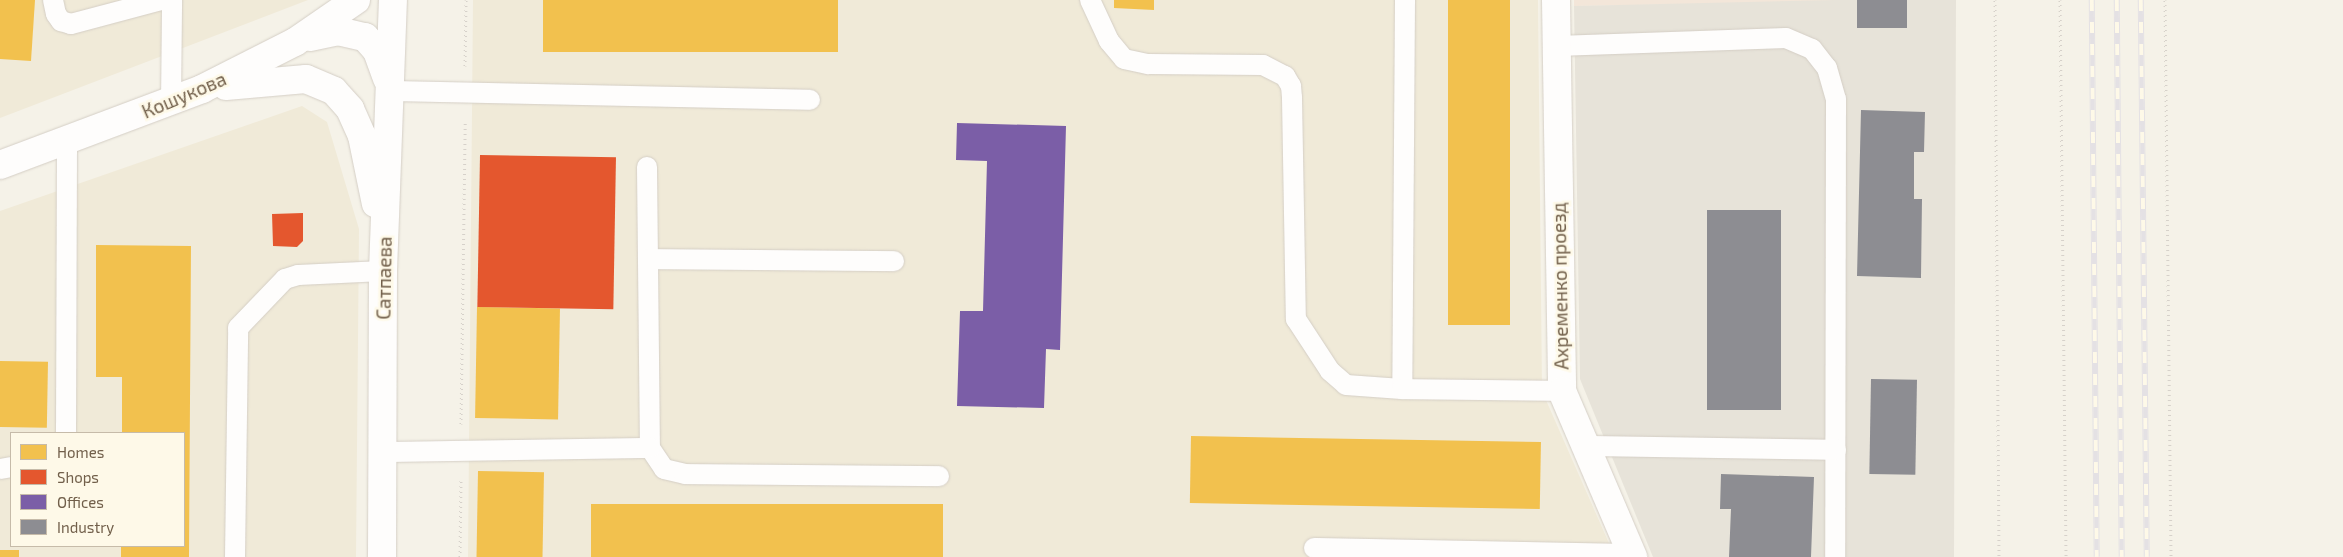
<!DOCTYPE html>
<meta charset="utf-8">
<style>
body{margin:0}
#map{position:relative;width:2343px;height:557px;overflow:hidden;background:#f5f2e8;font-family:"Exo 2",sans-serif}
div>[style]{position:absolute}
.residential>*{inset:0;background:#f0ead8}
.commercial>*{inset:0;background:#f3e6d9}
.industrial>*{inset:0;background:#e7e3d9}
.homes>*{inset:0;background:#f2c14e;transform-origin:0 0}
.shops>*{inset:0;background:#e4572e;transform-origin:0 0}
.offices>*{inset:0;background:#7b5ea7}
.industry>*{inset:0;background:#8d8d92;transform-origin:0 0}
.path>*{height:3px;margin-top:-1.5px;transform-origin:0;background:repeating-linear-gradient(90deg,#d6d1ca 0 1px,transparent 0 5px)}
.roads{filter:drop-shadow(0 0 1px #d4cec5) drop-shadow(0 0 1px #d4cec5)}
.service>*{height:20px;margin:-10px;padding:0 10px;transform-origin:10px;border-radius:10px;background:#fefdfc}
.minor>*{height:28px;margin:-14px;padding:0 14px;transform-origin:14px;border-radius:14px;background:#fefdfc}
.tertiary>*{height:28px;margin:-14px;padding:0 14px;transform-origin:14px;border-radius:14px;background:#fefdfc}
.rail>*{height:5.5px;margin-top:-2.75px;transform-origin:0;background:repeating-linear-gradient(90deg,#fef9e8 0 11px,#e4e1e4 0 22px);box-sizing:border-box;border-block:1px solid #e4e1e4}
span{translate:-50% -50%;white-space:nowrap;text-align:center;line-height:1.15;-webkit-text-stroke:5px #fef9e8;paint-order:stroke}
.street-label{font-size:19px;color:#715f4a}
.legend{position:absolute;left:10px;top:432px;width:175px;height:115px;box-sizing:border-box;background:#fef9e8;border:1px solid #c6bba9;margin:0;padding:6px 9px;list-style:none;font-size:15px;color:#715f4a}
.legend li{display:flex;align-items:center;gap:10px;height:25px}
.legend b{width:25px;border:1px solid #c6bba9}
</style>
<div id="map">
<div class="residential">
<i style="clip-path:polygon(0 0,308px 0,0 118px)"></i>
<i style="clip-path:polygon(473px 0,1538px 0,1542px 391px,1615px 557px,468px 557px)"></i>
<i style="clip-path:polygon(evenodd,302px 106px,327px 122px,359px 229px,356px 557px,0 557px,0 211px,302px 106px,11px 433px,184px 433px,184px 546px,11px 546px,11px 433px)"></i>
</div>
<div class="commercial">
<i style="clip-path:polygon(1574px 0,1836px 0,1836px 2px,1574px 6px)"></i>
</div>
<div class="industrial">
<i style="clip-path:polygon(1836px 0,1956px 0,1954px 557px,1653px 557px,1580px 379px,1574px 6px)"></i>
</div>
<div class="homes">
<i style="clip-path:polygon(0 0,35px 0,31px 61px,0 59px)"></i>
<i style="left:543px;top:0;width:295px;height:52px"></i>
<i style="clip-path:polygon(1114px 0,1154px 0,1154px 10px,1114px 8px)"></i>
<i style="left:1448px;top:0;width:62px;height:325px"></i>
<i style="clip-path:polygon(96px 245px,191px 246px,189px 557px,121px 557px,121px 546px,184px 546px,184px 433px,122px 433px,122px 377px,96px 377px)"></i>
<i style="left:477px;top:307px;width:83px;height:111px;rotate:1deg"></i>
<i style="left:0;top:361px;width:48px;height:66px;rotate:1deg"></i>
<i style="left:1191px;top:436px;width:350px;height:67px;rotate:1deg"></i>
<i style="left:478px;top:471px;width:66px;height:86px;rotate:1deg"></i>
<i style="left:591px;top:504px;width:352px;height:53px"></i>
<i style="left:0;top:550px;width:19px;height:7px"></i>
</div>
<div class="shops">
<i style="left:480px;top:155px;width:136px;height:152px;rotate:1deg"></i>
<i style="clip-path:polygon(303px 213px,303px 241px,297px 247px,273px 246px,272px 214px)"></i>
</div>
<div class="offices">
<i style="clip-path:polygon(957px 123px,1066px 126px,1060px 350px,1046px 349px,1044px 408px,957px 406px,960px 311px,983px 311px,987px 161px,956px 160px)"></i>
</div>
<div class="industry">
<i style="left:1857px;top:0;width:50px;height:28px"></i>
<i style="clip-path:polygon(1861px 110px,1925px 112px,1924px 152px,1914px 152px,1914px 199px,1922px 199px,1921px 278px,1857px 276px)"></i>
<i style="left:1707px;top:210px;width:74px;height:200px"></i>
<i style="left:1871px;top:379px;width:46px;height:95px;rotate:1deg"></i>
<i style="clip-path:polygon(1721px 474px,1814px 477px,1811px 557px,1729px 557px,1731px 509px,1720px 509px)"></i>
</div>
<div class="path">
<i style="left:1995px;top:0;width:557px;rotate:89.59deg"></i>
<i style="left:2060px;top:0;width:557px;rotate:89.38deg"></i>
<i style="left:2165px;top:0;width:557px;rotate:89.38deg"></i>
<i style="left:465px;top:66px;width:66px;rotate:-89.1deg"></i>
<i style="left:461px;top:424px;width:304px;rotate:-89.2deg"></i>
<i style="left:460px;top:557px;width:79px;rotate:-89.3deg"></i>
</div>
<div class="roads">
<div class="service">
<i style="left:53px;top:0;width:14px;rotate:78deg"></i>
<i style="left:56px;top:14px;width:9px;rotate:54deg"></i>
<i style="left:61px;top:21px;width:10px;rotate:17deg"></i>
<i style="left:71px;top:24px;width:93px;rotate:-14.9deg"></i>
<i style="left:1090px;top:0;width:45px;rotate:65.1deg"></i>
<i style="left:1109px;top:41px;width:23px;rotate:50deg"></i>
<i style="left:1124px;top:59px;width:25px;rotate:12deg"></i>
<i style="left:1148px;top:64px;width:115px;rotate:0.5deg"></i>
<i style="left:1263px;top:65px;width:25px;rotate:27deg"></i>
<i style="left:1285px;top:76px;width:12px;rotate:59deg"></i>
<i style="left:1291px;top:86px;width:12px;rotate:85deg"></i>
<i style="left:1292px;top:98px;width:221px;rotate:89deg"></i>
<i style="left:1296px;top:319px;width:62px;rotate:56.8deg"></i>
<i style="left:1330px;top:371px;width:21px;rotate:41deg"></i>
<i style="left:1346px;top:385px;width:56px;rotate:4.1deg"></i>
<i style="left:1405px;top:0;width:389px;rotate:90.4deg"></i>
<i style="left:1402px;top:389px;width:160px;rotate:0.7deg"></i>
<i style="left:1557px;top:46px;width:229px;rotate:-2deg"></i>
<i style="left:1786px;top:38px;width:28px;rotate:23deg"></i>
<i style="left:1812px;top:49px;width:24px;rotate:52deg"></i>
<i style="left:1827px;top:68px;width:32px;rotate:74deg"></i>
<i style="left:1836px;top:99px;width:458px;rotate:90.1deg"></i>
<i style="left:391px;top:91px;width:419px;rotate:1.2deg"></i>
<i style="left:171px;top:103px;width:103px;rotate:-89.4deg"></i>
<i style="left:647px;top:167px;width:281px;rotate:89.4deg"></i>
<i style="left:650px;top:448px;width:25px;rotate:56deg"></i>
<i style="left:664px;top:469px;width:22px;rotate:13deg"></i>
<i style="left:685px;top:474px;width:254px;rotate:0.5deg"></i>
<i style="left:648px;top:259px;width:246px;rotate:0.5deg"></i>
<i style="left:66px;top:433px;width:293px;rotate:-89.8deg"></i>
<i style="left:1585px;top:446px;width:251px;rotate:0.9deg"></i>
<i style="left:383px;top:452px;width:267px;rotate:-0.9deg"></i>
<i style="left:0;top:469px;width:11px;rotate:-10deg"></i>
<i style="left:1314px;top:548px;width:317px;rotate:1.1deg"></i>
<i style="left:235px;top:557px;width:229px;rotate:-89.2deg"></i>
<i style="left:238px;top:328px;width:68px;rotate:-46.2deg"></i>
<i style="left:285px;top:279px;width:14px;rotate:-17deg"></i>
<i style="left:298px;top:275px;width:85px;rotate:-2.7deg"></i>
</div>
<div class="minor">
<i style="left:1556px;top:0;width:391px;rotate:89.1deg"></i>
<i style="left:1562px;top:391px;width:181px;rotate:66.8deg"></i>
</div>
<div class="tertiary">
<i style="left:310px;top:37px;width:29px;rotate:-12deg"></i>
<i style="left:338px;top:31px;width:28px;rotate:13deg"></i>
<i style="left:365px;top:37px;width:18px;rotate:49deg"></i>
<i style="left:377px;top:51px;width:29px;rotate:70deg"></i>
<i style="left:226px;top:86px;width:80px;rotate:-5deg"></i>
<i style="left:306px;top:79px;width:30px;rotate:23deg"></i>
<i style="left:334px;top:91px;width:24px;rotate:48deg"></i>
<i style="left:350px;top:109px;width:30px;rotate:66deg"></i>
<i style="left:362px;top:136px;width:69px;rotate:78.4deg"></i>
<i style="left:0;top:165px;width:216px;rotate:-20.6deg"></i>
<i style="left:202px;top:89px;width:104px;rotate:-26.8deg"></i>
<i style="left:295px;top:42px;width:74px;rotate:-34.5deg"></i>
<i style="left:382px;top:557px;width:286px;rotate:-89.8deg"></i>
<i style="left:383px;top:271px;width:271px;rotate:-87.9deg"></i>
</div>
</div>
<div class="rail">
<i style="left:2092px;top:0;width:557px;rotate:89.49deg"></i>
<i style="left:2117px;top:0;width:557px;rotate:89.49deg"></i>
<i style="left:2141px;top:0;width:557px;rotate:89.38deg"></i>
</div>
<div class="street-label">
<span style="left:184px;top:95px;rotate:-23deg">Кошукова</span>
<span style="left:384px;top:278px;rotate:-89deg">Сатпаева</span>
<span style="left:1560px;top:286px;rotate:-91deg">Ахременко проезд</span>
</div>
<ul class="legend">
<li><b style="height:14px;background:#f2c14e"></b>Homes</li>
<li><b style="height:14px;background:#e4572e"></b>Shops</li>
<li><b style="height:14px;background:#7b5ea7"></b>Offices</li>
<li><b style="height:14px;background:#8d8d92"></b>Industry</li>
</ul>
</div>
